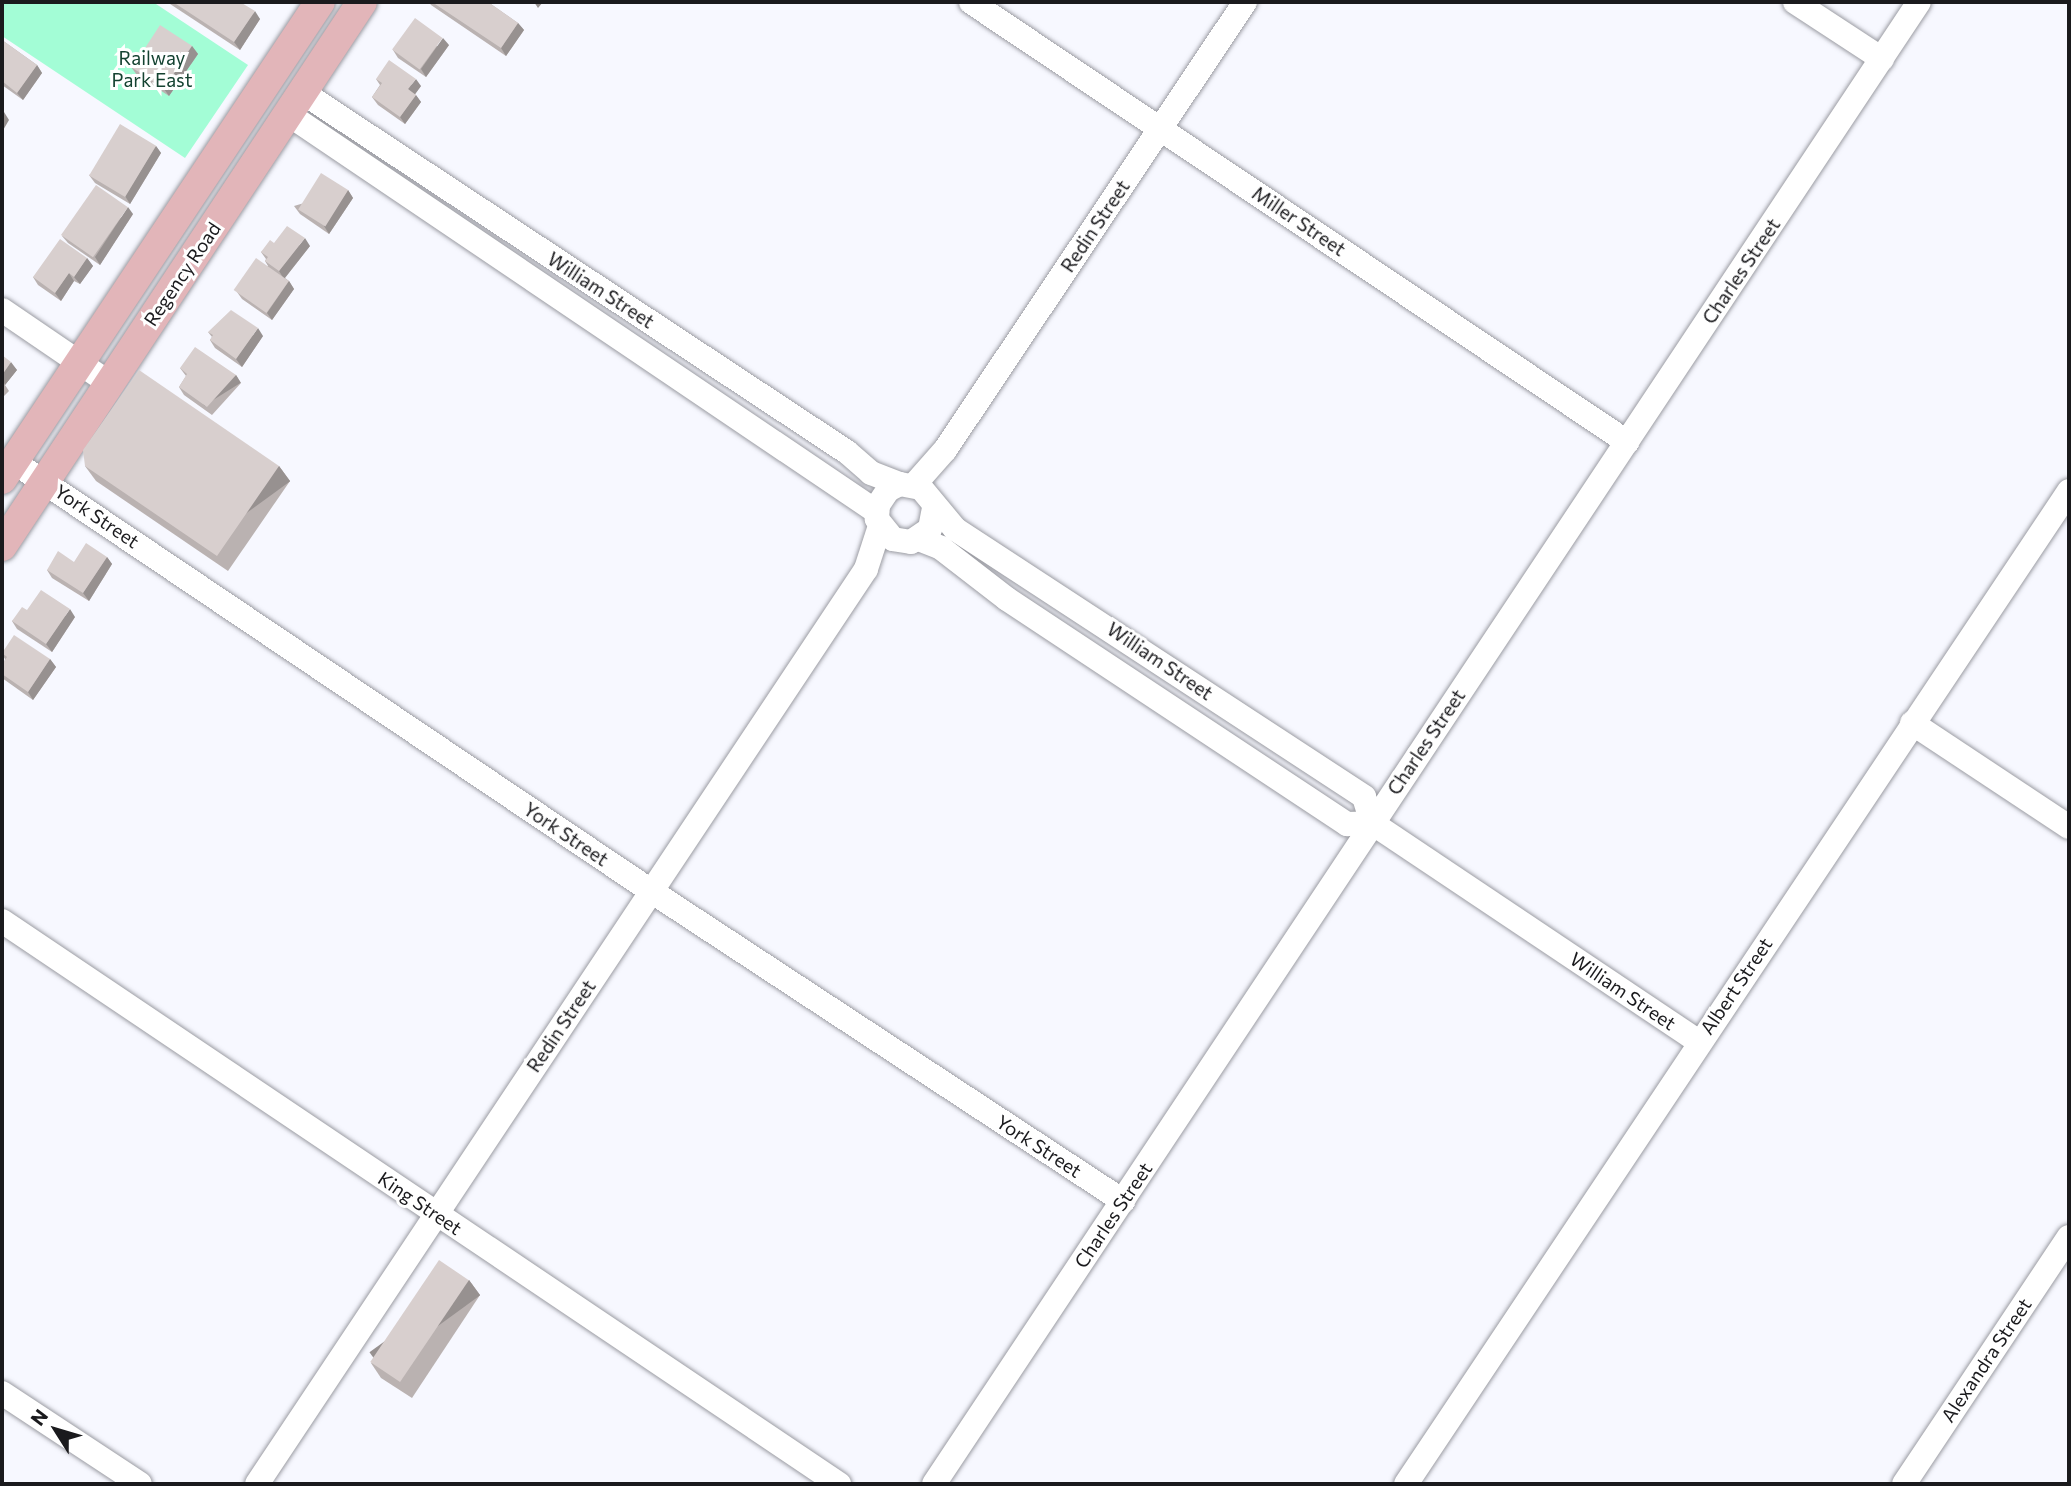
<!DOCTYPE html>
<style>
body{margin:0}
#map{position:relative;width:2071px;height:1486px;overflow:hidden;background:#f7f8ff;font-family:Commissioner,sans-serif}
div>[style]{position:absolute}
.green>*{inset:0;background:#a3fdd6}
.roads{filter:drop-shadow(0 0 2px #9b9ca3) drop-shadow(0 0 2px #9b9ca3)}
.minor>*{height:24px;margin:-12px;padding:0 12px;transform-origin:12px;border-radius:12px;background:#fff}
.major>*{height:30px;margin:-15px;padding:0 15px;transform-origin:15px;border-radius:15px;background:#e2b5b9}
.wall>*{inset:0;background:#bab2b1}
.shaded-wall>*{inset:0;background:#979190;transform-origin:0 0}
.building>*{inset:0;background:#d8cfce;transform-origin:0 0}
span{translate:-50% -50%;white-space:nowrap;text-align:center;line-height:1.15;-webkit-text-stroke:6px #fff;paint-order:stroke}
.park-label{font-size:19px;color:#144231}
.street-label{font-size:19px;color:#1a1a1d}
.frame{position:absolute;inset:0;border:4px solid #1a1a1d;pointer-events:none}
.north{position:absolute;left:21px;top:1395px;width:70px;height:70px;-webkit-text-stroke:5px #fff;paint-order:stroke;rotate:307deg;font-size:19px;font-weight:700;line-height:28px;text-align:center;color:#1a1a1d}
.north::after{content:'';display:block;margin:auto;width:24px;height:32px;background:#1a1a1d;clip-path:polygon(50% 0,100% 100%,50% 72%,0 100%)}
</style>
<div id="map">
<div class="green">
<i style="clip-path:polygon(2px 2px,153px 2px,248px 65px,185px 158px,2px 36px)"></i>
</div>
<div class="roads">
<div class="minor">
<i style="left:971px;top:2px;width:790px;rotate:33.85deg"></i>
<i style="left:1795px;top:2px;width:104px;rotate:33.2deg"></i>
<i style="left:302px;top:92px;width:653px;rotate:33.45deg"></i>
<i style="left:847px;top:452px;width:32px;rotate:41deg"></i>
<i style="left:871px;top:473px;width:31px;rotate:21deg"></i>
<i style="left:288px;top:114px;width:711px;rotate:34.05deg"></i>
<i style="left:2px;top:310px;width:130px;rotate:34.3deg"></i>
<i style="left:14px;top:462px;width:768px;rotate:33.96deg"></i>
<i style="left:651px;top:891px;width:565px;rotate:33.3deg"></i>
<i style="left:914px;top:485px;width:47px;rotate:-48.5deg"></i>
<i style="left:945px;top:450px;width:539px;rotate:-56.19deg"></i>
<i style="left:934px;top:508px;width:21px;rotate:101deg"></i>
<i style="left:930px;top:529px;width:23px;rotate:146deg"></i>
<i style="left:911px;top:542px;width:18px;rotate:-171deg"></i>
<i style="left:893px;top:539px;width:26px;rotate:-129deg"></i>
<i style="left:877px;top:519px;width:14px;rotate:-86deg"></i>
<i style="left:878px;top:505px;width:18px;rotate:-56deg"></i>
<i style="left:888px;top:490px;width:13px;rotate:-27deg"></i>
<i style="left:900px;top:484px;width:21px;rotate:11deg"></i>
<i style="left:921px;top:488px;width:53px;rotate:50.3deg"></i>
<i style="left:955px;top:529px;width:489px;rotate:33.2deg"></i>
<i style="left:1364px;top:797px;width:27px;rotate:73deg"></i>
<i style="left:919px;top:539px;width:24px;rotate:22deg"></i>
<i style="left:941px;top:548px;width:83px;rotate:37.7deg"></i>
<i style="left:1007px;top:599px;width:408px;rotate:33.5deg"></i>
<i style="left:1347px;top:824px;width:25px;rotate:-2deg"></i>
<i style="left:1372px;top:823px;width:394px;rotate:33.8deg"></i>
<i style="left:1912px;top:723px;width:188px;rotate:33.5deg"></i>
<i style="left:2px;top:921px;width:1009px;rotate:33.93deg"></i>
<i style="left:2px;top:1393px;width:165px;rotate:33.4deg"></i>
<i style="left:257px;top:1484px;width:1099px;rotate:-56.35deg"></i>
<i style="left:866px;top:569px;width:45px;rotate:-72deg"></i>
<i style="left:934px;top:1484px;width:1779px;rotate:-56.39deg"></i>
<i style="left:1406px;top:1484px;width:1194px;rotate:-56.27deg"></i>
<i style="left:1904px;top:1484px;width:297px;rotate:-56.3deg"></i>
</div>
<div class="major">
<i style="left:2px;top:479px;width:573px;rotate:-56.31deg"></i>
<i style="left:2px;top:546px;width:652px;rotate:-56.5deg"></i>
</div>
</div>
<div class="wall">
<i style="clip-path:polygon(167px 2px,240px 2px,260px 19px,240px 50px)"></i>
<i style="clip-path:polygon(429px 2px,488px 2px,518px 23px,524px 30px,506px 56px,431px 5px)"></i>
<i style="clip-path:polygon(2px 40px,37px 65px,42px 73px,23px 100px,2px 85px)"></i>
<i style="clip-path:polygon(449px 45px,426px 77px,398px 58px,393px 50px)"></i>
<i style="clip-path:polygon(192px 46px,198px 54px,169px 96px,137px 75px,131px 67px)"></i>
<i style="clip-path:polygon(376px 79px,421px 86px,415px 94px,421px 102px,405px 124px,378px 105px,372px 97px,380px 85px)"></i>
<i style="clip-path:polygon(156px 146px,161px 153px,130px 204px,95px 183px,89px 175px)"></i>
<i style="clip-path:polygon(348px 190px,353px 198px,329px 234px,300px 214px,294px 206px)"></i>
<i style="clip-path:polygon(133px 214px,100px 265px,68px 243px,62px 236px)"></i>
<i style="clip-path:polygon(274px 243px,310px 246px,285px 278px,289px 281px,294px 289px,272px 320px,242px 299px,237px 292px,268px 266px,265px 261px,266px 259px,261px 252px)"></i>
<i style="clip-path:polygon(87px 258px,93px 266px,80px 284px,74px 281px,61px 301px,38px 285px,33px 277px)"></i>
<i style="clip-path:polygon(208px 332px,263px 336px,242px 367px,215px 348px,210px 340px,212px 337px)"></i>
<i style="clip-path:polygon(2px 355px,17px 370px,5px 385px,9px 391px,2px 398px)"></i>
<i style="clip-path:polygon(180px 368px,236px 375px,241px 383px,212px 415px,184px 395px,179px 387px,186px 376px)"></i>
<i style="clip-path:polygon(85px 466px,279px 466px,290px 481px,228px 571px,96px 481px)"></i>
<i style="clip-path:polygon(107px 557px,112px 564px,89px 601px,52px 578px,47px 570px,74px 562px)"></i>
<i style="clip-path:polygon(27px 610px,75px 617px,52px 652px,17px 629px,12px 621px)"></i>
<i style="clip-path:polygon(2px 654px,50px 659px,56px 667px,33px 700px,2px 678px,5px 659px)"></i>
<i style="clip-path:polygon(469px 1280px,480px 1295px,412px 1398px,381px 1378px,371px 1363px)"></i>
</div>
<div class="shaded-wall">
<i style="clip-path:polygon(534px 2px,543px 2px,538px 8px)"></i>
<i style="clip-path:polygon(255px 11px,260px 19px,240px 50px,234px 42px)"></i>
<i style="clip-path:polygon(518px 23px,524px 30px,506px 56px,501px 48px)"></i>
<i style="clip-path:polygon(443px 38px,449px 45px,426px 77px,421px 69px)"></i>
<i style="clip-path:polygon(192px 46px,198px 54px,169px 96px,164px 89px)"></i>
<i style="clip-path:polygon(37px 65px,42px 73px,23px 100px,17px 93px)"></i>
<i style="clip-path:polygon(416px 79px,421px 86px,413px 97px,408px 89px)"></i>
<i style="clip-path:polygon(416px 95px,421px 102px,405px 124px,400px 117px)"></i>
<i style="clip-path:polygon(4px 112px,9px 120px,2px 132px,2px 116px)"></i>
<i style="clip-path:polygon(156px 146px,161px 153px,130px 204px,125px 196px)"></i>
<i style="clip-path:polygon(348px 190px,353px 198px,329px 234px,324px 226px)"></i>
<i style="clip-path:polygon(128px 207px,133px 214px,100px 265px,95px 257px)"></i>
<i style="clip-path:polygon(305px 238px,310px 246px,284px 279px,279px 271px)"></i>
<i style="clip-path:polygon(87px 258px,93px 266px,80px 284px,74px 277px)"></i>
<i style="clip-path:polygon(69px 273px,74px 281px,61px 301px,55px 293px)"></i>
<i style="clip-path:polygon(289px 281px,294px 289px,272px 320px,267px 313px)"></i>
<i style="clip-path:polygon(258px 328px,263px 336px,242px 367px,236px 359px)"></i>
<i style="clip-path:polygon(11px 362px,17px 370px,5px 385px,4px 383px,2px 383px,2px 375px)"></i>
<i style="left:236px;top:375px;width:9px;height:43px;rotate:58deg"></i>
<i style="left:279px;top:466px;width:19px;height:109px;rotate:54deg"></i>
<i style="clip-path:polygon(107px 557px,112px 564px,89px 601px,83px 593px)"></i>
<i style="clip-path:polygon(70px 609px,75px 617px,52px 652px,46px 644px)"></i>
<i style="clip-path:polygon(50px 659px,56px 667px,33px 700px,28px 692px)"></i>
<i style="left:469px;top:1280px;width:19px;height:123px;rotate:54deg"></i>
</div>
<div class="building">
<i style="clip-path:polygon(173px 2px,240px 2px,255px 11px,234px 42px)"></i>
<i style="clip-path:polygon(432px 2px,488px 2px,518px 23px,501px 48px)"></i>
<i style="left:415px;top:18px;width:34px;height:39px;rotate:36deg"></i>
<i style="left:160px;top:25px;width:38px;height:51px;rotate:33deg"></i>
<i style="clip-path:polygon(2px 40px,37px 65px,17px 93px,2px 81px)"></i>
<i style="clip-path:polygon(389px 60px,416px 79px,408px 89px,416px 95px,400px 117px,372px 97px,382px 83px,376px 79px)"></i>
<i style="left:120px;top:124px;width:42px;height:60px;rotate:31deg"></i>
<i style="left:321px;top:173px;width:32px;height:43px;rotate:32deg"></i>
<i style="left:96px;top:185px;width:39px;height:61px;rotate:35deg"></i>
<i style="clip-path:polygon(287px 226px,305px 238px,279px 271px,265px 261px,268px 257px,261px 252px,270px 240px,274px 243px)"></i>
<i style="clip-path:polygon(60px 239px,87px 258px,74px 277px,69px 273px,55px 293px,33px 277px)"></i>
<i style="left:256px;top:258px;width:40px;height:39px;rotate:35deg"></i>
<i style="clip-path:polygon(231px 310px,258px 328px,236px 359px,210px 340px,213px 335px,208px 332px)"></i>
<i style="clip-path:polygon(195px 347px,236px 375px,207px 407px,179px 387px,187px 374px,180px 368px)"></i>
<i style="clip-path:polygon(2px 355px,11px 362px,2px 375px)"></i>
<i style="clip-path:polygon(139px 370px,279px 466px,217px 556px,85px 466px,83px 450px)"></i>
<i style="clip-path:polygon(86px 543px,107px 557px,83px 593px,47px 570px,58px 551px,74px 562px)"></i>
<i style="clip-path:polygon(41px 590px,70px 609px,46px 644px,12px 621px,22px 607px,27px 610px)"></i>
<i style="clip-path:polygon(14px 635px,50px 659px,28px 692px,2px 674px,2px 664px,7px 657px,2px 653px)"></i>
<i style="left:439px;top:1260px;width:36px;height:123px;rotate:34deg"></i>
</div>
<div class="park-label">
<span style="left:152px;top:69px">Railway<br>Park East</span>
</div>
<div class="street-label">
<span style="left:1299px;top:221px;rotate:34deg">Miller Street</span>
<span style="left:1095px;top:226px;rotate:-56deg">Redin Street</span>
<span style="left:1741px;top:271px;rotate:-56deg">Charles Street</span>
<span style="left:182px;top:274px;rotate:-56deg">Regency Road</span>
<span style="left:601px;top:290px;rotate:33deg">William Street</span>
<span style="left:97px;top:516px;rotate:34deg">York Street</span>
<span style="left:1160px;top:661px;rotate:34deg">William Street</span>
<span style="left:1426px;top:742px;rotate:-56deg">Charles Street</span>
<span style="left:566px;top:834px;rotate:34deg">York Street</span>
<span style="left:1736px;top:986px;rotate:-56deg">Albert Street</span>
<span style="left:1623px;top:991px;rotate:34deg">William Street</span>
<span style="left:561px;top:1026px;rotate:-56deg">Redin Street</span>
<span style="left:1039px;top:1146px;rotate:33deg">York Street</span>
<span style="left:420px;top:1203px;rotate:34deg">King Street</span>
<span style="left:1113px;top:1215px;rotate:-56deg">Charles Street</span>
<span style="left:1986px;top:1360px;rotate:-56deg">Alexandra Street</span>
</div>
<div class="frame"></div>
<div class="north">N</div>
</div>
